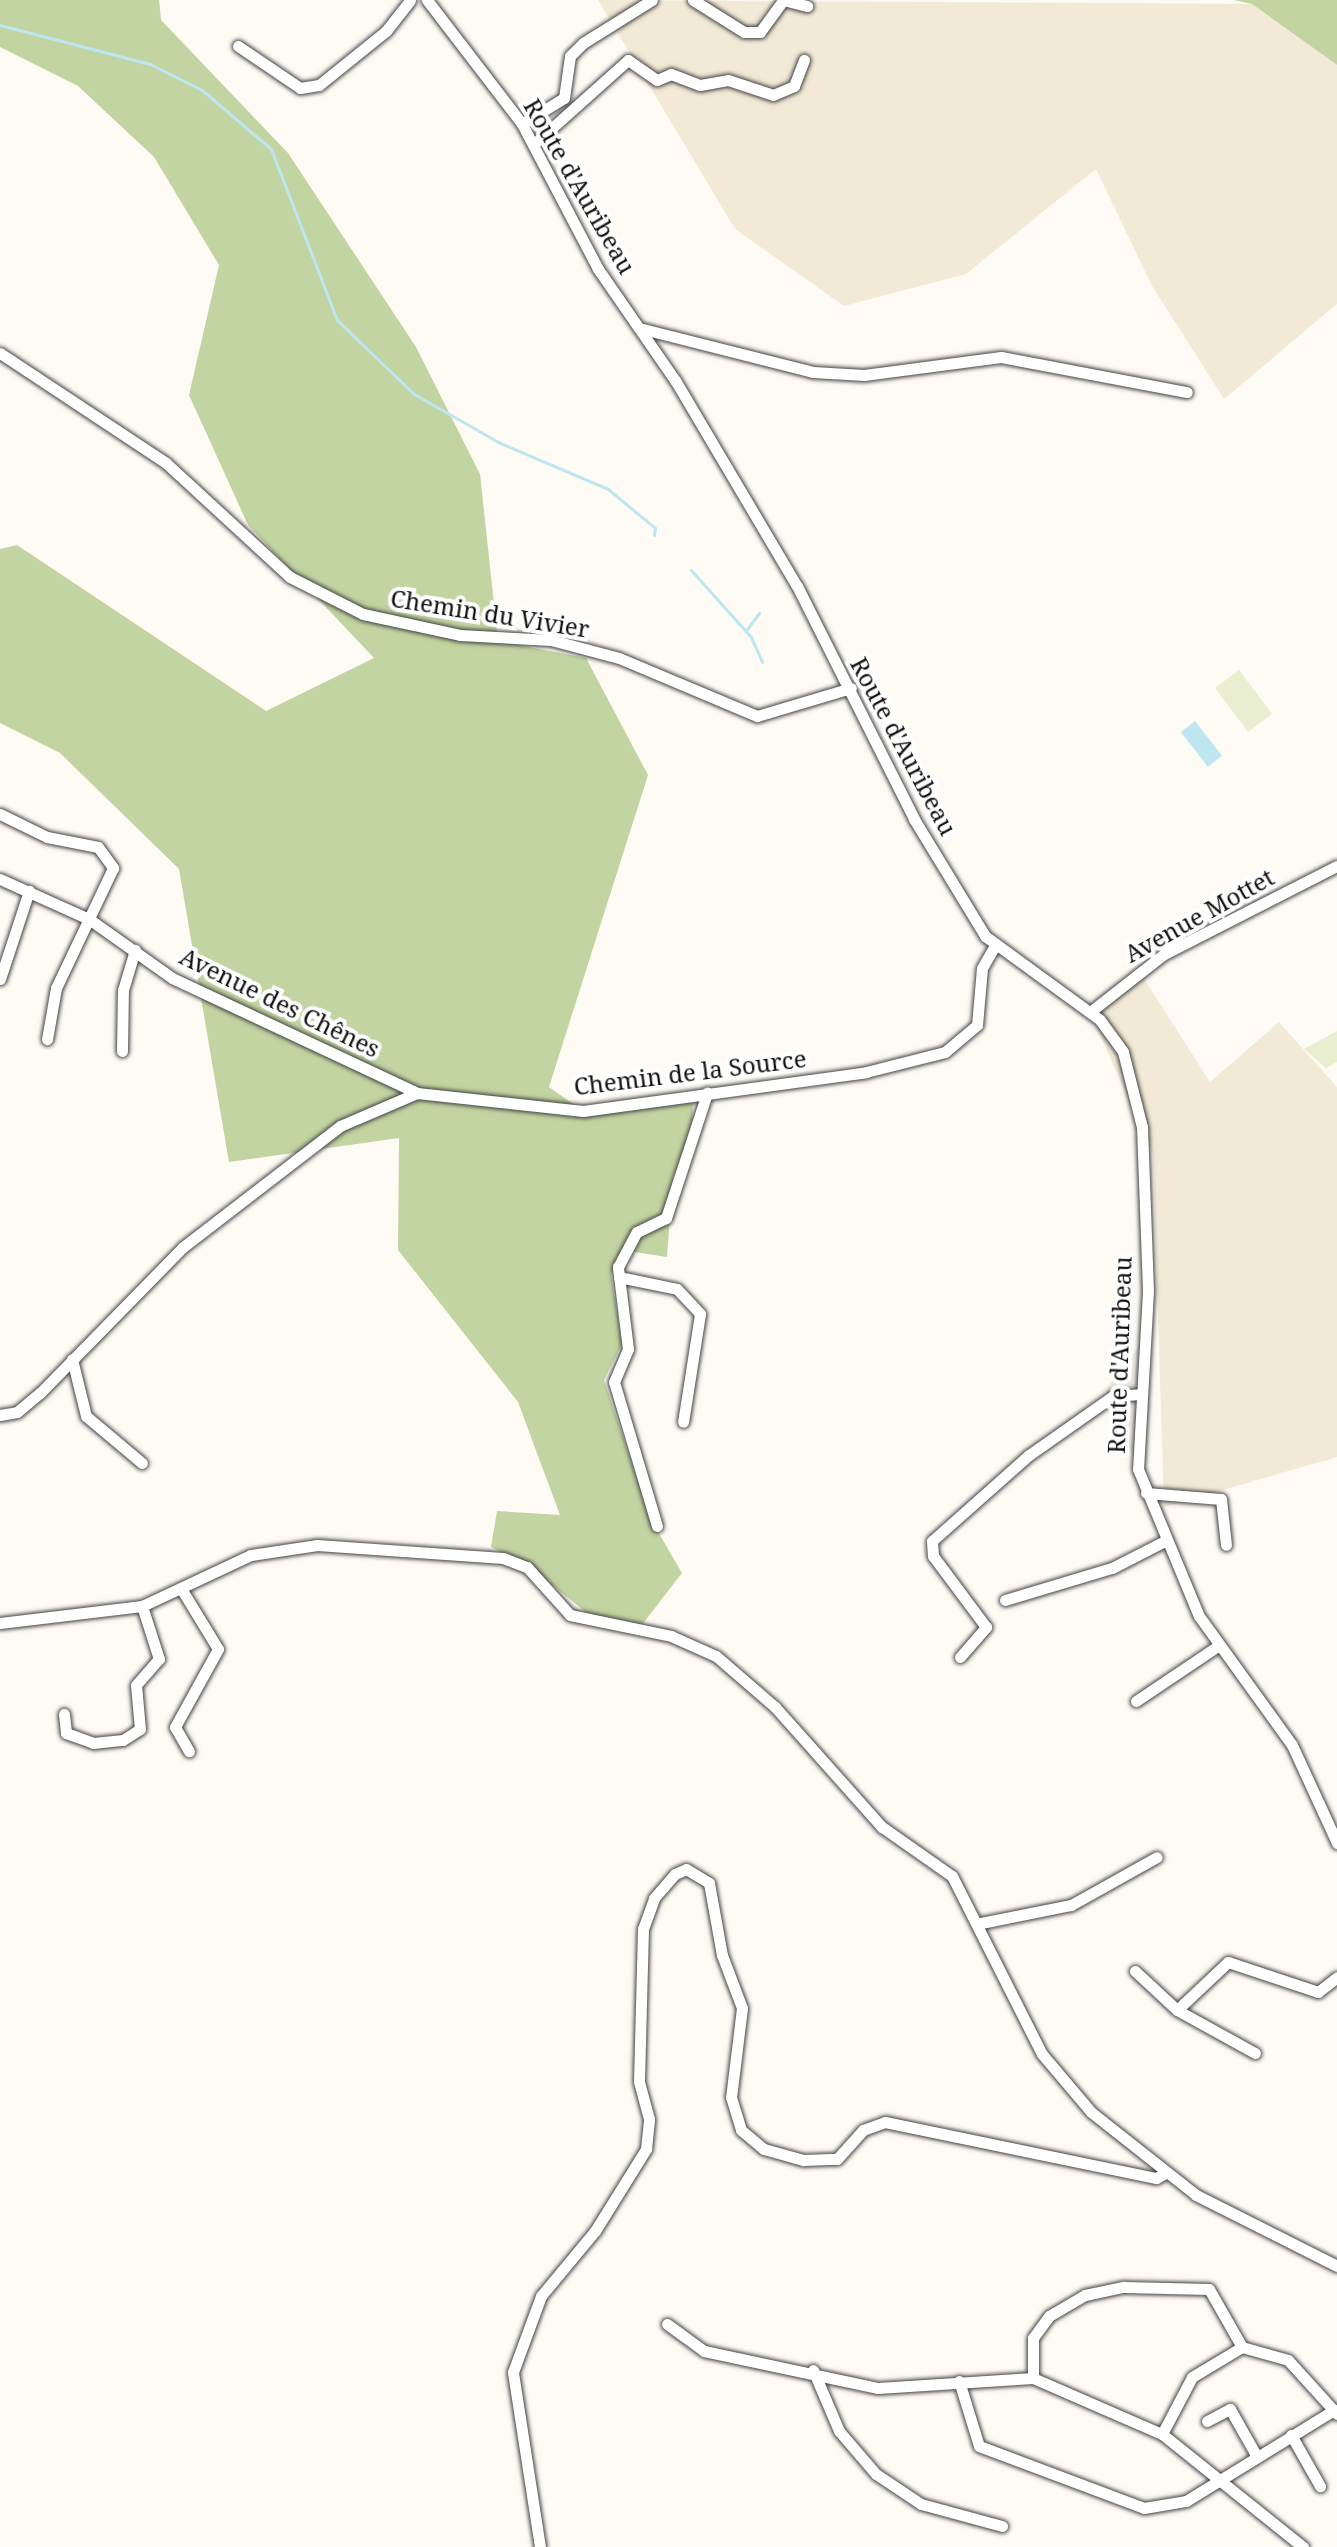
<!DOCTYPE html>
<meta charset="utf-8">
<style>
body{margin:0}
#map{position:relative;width:1337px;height:2547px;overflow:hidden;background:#fefaf4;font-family:"Noto Serif",serif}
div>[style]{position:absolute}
.farmland>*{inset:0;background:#f2ead6}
.forest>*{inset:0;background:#c2d4a1}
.pitch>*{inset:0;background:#e9eed1;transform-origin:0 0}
.plaza>*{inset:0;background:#eee9e2}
.water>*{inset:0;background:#bde6f0;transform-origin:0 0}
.stream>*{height:3px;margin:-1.5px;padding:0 1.5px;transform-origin:1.5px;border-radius:1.5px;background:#bde6f0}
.roads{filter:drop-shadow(0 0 2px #434343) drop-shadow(0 0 2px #434343)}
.minor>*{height:11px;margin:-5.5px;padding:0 5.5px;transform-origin:5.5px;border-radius:5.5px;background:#fff}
span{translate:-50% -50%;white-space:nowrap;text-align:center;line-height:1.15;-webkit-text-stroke:8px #fff;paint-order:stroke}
.street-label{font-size:24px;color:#101010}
</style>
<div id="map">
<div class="farmland">
<i style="clip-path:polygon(598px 0,1252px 4px,1337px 65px,1337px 304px,1224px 399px,1152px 286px,1096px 169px,966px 274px,844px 306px,735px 229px)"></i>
<i style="clip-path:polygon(1139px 971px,1210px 1082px,1279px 1022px,1337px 1087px,1337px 1457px,1164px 1507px,1153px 1155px,1090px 1012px)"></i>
</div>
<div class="forest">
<i style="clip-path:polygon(0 0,159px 0,161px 20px,288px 153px,416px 347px,480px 474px,498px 641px,586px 658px,648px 775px,549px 1087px,576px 1106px,693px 1100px,692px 1132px,673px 1177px,667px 1257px,621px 1250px,611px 1275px,622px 1344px,604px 1380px,650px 1518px,682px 1573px,641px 1626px,597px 1621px,526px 1564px,491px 1547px,497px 1511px,560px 1515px,518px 1402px,398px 1250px,399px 1138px,229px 1162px,179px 869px,60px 753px,0 723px,0 549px,17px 545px,266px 711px,374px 658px,248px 525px,189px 395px,219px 265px,154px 157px,78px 86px,0 47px)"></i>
<i style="clip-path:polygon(1234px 0,1337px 0,1337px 65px,1252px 4px)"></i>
</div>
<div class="pitch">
<i style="left:1239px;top:670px;width:55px;height:30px;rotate:53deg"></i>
<i style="clip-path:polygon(1337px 1031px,1337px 1062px,1326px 1068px,1304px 1049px)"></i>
</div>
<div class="plaza">
<i style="clip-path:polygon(1143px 1341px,1138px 1469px,1106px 1389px)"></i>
</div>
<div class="water">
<i style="left:1195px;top:721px;width:44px;height:18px;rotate:52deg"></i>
</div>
<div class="stream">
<i style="left:0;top:25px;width:155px;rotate:14.6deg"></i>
<i style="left:150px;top:64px;width:58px;rotate:26.6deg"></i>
<i style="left:202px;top:90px;width:91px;rotate:40.5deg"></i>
<i style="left:271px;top:149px;width:183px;rotate:68.9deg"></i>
<i style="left:337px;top:320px;width:107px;rotate:43.9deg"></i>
<i style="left:414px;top:394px;width:97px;rotate:29.7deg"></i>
<i style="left:498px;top:442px;width:120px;rotate:23.1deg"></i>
<i style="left:608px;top:489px;width:61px;rotate:39.7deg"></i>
<i style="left:655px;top:528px;width:7px;rotate:98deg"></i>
<i style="left:691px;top:570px;width:90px;rotate:48.2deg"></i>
<i style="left:751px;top:637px;width:27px;rotate:66deg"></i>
<i style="left:747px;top:629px;width:20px;rotate:-53deg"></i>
</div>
<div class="roads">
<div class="minor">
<i style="left:427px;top:0;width:156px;rotate:52.5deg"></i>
<i style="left:522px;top:124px;width:164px;rotate:62.3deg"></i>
<i style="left:598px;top:269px;width:135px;rotate:55.3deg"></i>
<i style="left:675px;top:380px;width:239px;rotate:59.4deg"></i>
<i style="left:797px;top:586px;width:261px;rotate:63.3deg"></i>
<i style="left:914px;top:819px;width:137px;rotate:58.7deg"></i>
<i style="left:985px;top:936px;width:142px;rotate:36.1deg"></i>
<i style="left:1100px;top:1020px;width:39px;rotate:54deg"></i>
<i style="left:1123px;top:1052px;width:77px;rotate:75.8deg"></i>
<i style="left:1142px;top:1127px;width:164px;rotate:87.9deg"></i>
<i style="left:1148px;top:1291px;width:178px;rotate:93.2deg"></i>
<i style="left:1138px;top:1469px;width:159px;rotate:67.5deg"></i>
<i style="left:1199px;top:1616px;width:159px;rotate:54.2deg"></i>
<i style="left:1292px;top:1745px;width:108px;rotate:65.3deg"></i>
<i style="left:693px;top:0;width:60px;rotate:32.1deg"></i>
<i style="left:744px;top:32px;width:16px"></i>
<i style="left:760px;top:32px;width:39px;rotate:-54deg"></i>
<i style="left:783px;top:0;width:25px;rotate:14deg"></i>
<i style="left:238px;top:46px;width:75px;rotate:34.1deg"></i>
<i style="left:300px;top:88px;width:19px;rotate:-9deg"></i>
<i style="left:319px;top:85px;width:86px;rotate:-38.9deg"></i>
<i style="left:386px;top:31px;width:39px;rotate:-52deg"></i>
<i style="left:522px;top:124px;width:49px;rotate:-31.8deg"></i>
<i style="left:564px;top:98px;width:42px;rotate:-81.9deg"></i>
<i style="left:570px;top:56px;width:18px;rotate:-45deg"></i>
<i style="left:583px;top:43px;width:81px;rotate:-31.9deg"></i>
<i style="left:534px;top:144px;width:126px;rotate:-41.8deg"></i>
<i style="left:628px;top:60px;width:35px;rotate:35deg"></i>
<i style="left:657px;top:80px;width:15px;rotate:-23deg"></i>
<i style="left:671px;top:74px;width:31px;rotate:21deg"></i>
<i style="left:700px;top:85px;width:28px;rotate:-10deg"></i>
<i style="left:728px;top:80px;width:47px;rotate:18.4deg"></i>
<i style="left:773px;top:95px;width:23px;rotate:-23deg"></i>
<i style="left:794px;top:86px;width:28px;rotate:-69deg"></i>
<i style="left:643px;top:329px;width:175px;rotate:14.2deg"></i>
<i style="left:813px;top:372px;width:51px;rotate:3.4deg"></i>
<i style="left:864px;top:375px;width:138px;rotate:-7.5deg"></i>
<i style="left:1001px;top:357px;width:189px;rotate:10.7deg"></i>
<i style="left:0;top:353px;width:199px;rotate:33.5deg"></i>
<i style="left:166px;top:463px;width:168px;rotate:42.6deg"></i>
<i style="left:290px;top:577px;width:82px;rotate:26.9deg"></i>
<i style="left:363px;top:614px;width:99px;rotate:12.2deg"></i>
<i style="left:460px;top:635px;width:91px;rotate:3.1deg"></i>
<i style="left:551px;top:640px;width:70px;rotate:14.8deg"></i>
<i style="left:619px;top:658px;width:150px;rotate:22.8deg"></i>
<i style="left:757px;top:716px;width:98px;rotate:-16.6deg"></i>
<i style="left:0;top:814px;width:52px;rotate:26.1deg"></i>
<i style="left:47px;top:837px;width:52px;rotate:11.1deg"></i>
<i style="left:98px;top:847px;width:26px;rotate:54deg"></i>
<i style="left:113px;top:868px;width:133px;rotate:115.4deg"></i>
<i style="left:56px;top:988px;width:52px;rotate:100deg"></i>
<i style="left:0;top:879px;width:98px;rotate:24.2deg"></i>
<i style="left:89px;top:919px;width:102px;rotate:35.4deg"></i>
<i style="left:172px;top:978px;width:271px;rotate:25.1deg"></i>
<i style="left:0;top:979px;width:93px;rotate:-71.8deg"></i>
<i style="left:1090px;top:1012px;width:94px;rotate:-38.1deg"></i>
<i style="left:1164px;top:954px;width:194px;rotate:-27deg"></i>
<i style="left:122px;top:1051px;width:61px;rotate:-89.1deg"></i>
<i style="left:123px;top:990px;width:42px;rotate:-73.3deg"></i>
<i style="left:619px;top:1277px;width:59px;rotate:11.7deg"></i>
<i style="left:677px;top:1289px;width:34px;rotate:47deg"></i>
<i style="left:700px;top:1314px;width:109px;rotate:98.9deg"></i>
<i style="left:72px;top:1359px;width:59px;rotate:76.2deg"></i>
<i style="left:86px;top:1416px;width:73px;rotate:40deg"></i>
<i style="left:0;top:1415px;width:17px;rotate:-10deg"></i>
<i style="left:17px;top:1412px;width:30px;rotate:-40deg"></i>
<i style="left:40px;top:1393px;width:204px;rotate:-45.6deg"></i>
<i style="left:183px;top:1247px;width:198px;rotate:-37.6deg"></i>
<i style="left:340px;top:1126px;width:84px;rotate:-23.2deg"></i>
<i style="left:417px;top:1093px;width:167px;rotate:6.2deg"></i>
<i style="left:583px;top:1111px;width:286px;rotate:-7.8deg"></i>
<i style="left:866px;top:1072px;width:81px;rotate:-14.2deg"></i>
<i style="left:945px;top:1052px;width:42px;rotate:-40.2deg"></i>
<i style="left:977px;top:1025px;width:57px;rotate:-85deg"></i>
<i style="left:982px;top:968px;width:24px;rotate:-60deg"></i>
<i style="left:1146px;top:1493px;width:75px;rotate:4.6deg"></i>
<i style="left:1221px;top:1499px;width:46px;rotate:83.8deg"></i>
<i style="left:657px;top:1526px;width:150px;rotate:-106.6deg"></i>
<i style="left:614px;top:1382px;width:36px;rotate:-67deg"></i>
<i style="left:628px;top:1349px;width:83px;rotate:-97deg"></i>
<i style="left:618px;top:1267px;width:40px;rotate:-62deg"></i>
<i style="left:637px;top:1232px;width:32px;rotate:-26deg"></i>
<i style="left:666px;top:1218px;width:132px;rotate:-71.8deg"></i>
<i style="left:182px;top:1590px;width:69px;rotate:58.6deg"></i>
<i style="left:218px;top:1649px;width:89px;rotate:118.9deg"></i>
<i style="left:175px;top:1727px;width:28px;rotate:60deg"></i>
<i style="left:1005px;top:1600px;width:112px;rotate:-16.7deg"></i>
<i style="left:1112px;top:1568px;width:59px;rotate:-27deg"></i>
<i style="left:0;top:1623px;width:143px;rotate:-6.8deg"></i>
<i style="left:142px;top:1606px;width:120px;rotate:-25.1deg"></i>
<i style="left:251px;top:1555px;width:67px;rotate:-8.6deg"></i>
<i style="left:317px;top:1545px;width:186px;rotate:4deg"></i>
<i style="left:503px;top:1558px;width:26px;rotate:21deg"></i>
<i style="left:527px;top:1567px;width:64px;rotate:48.1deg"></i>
<i style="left:570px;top:1615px;width:103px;rotate:11.7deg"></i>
<i style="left:671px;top:1636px;width:49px;rotate:24deg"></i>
<i style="left:716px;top:1656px;width:78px;rotate:40.8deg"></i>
<i style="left:775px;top:1707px;width:161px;rotate:48.3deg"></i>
<i style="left:882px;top:1827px;width:85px;rotate:35deg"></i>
<i style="left:952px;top:1876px;width:199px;rotate:63.2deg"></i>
<i style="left:1042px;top:2054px;width:76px;rotate:49.8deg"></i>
<i style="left:1091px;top:2112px;width:134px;rotate:38.3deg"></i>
<i style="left:1196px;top:2195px;width:158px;rotate:26.7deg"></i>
<i style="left:960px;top:1657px;width:40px;rotate:-49deg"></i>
<i style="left:986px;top:1627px;width:89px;rotate:-126.7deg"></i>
<i style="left:933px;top:1556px;width:15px;rotate:-94deg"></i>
<i style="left:932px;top:1541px;width:130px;rotate:-41.6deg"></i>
<i style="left:1029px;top:1455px;width:103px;rotate:-35.1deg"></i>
<i style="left:1113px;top:1396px;width:27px;rotate:-4deg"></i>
<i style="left:1136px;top:1701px;width:99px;rotate:-33.9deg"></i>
<i style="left:64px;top:1714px;width:19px;rotate:84deg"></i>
<i style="left:66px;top:1733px;width:29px;rotate:20deg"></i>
<i style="left:93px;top:1743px;width:30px;rotate:-6deg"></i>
<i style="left:123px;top:1740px;width:20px;rotate:-33deg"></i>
<i style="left:140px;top:1729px;width:44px;rotate:-95.2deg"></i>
<i style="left:136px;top:1685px;width:35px;rotate:-49deg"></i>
<i style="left:159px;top:1659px;width:56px;rotate:-107.8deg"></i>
<i style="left:981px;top:1923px;width:92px;rotate:-11.3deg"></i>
<i style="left:1071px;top:1905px;width:98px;rotate:-29.2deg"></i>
<i style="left:1135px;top:1971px;width:57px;rotate:42.9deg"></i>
<i style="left:1177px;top:2010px;width:70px;rotate:-43.3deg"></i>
<i style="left:1228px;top:1962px;width:95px;rotate:18.4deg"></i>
<i style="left:1318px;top:1992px;width:24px;rotate:-38deg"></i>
<i style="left:1177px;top:2010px;width:89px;rotate:28.9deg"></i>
<i style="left:667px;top:2324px;width:46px;rotate:36.1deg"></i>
<i style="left:704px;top:2351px;width:178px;rotate:12deg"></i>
<i style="left:878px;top:2388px;width:155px;rotate:-3.7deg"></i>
<i style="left:1033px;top:2378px;width:141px;rotate:23.5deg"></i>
<i style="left:1162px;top:2434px;width:181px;rotate:38.7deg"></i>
<i style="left:813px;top:2370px;width:66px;rotate:66.9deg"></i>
<i style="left:839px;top:2431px;width:57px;rotate:49.3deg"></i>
<i style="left:876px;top:2474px;width:54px;rotate:33.7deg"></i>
<i style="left:921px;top:2504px;width:84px;rotate:15.2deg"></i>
<i style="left:1033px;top:2378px;width:40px;rotate:-90deg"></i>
<i style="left:1033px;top:2338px;width:27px;rotate:-54deg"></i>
<i style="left:1049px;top:2316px;width:42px;rotate:-30.3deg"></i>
<i style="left:1085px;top:2295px;width:40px;rotate:-12deg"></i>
<i style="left:1124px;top:2287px;width:85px;rotate:1.3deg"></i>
<i style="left:1209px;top:2289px;width:67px;rotate:60.4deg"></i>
<i style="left:959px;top:2381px;width:68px;rotate:72.9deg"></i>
<i style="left:979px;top:2446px;width:176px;rotate:20.6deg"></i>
<i style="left:1144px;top:2508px;width:43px;rotate:-9.5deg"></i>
<i style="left:1186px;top:2501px;width:174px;rotate:-31.6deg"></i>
<i style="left:1207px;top:2421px;width:26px;rotate:-28deg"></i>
<i style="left:1230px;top:2409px;width:53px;rotate:60.5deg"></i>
<i style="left:1162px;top:2434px;width:64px;rotate:-62.2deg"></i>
<i style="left:1192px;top:2377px;width:58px;rotate:-31deg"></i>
<i style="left:1242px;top:2347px;width:48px;rotate:15.8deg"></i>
<i style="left:1288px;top:2360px;width:73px;rotate:47.8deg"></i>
<i style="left:1291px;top:2435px;width:59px;rotate:60.4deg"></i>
<i style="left:540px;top:2547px;width:177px;rotate:-98.8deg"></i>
<i style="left:513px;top:2372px;width:81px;rotate:-69.8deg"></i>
<i style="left:541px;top:2296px;width:85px;rotate:-50.3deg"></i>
<i style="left:595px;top:2231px;width:97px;rotate:-58.1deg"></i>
<i style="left:646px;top:2149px;width:30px;rotate:-84deg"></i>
<i style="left:649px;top:2119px;width:39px;rotate:-105deg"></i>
<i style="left:639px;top:2081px;width:152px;rotate:-88.5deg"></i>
<i style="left:643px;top:1929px;width:33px;rotate:-70deg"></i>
<i style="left:654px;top:1898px;width:32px;rotate:-49deg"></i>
<i style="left:675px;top:1874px;width:12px;rotate:-24deg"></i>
<i style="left:686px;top:1869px;width:27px;rotate:31deg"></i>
<i style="left:709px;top:1883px;width:73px;rotate:79.8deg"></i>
<i style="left:722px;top:1955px;width:57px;rotate:69.3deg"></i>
<i style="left:742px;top:2008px;width:90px;rotate:97deg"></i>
<i style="left:731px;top:2097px;width:34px;rotate:73deg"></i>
<i style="left:741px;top:2130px;width:30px;rotate:40deg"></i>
<i style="left:764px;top:2149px;width:41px;rotate:15.8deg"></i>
<i style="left:803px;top:2160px;width:34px;rotate:-2deg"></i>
<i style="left:837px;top:2159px;width:39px;rotate:-48deg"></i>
<i style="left:863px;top:2130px;width:23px;rotate:-20deg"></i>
<i style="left:885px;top:2122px;width:277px;rotate:11.7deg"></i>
<i style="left:1156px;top:2178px;width:9px;rotate:-27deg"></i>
</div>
</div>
<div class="street-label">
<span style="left:580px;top:186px;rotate:60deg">Route d'Auribeau</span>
<span style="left:490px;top:613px;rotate:9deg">Chemin du Vivier</span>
<span style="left:904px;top:746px;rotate:62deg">Route d'Auribeau</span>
<span style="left:1199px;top:915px;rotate:-29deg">Avenue Mottet</span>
<span style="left:280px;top:1002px;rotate:26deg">Avenue des Chênes</span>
<span style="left:690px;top:1072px;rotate:-7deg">Chemin de la Source</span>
<span style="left:1119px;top:1355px;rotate:-88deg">Route d'Auribeau</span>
</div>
</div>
